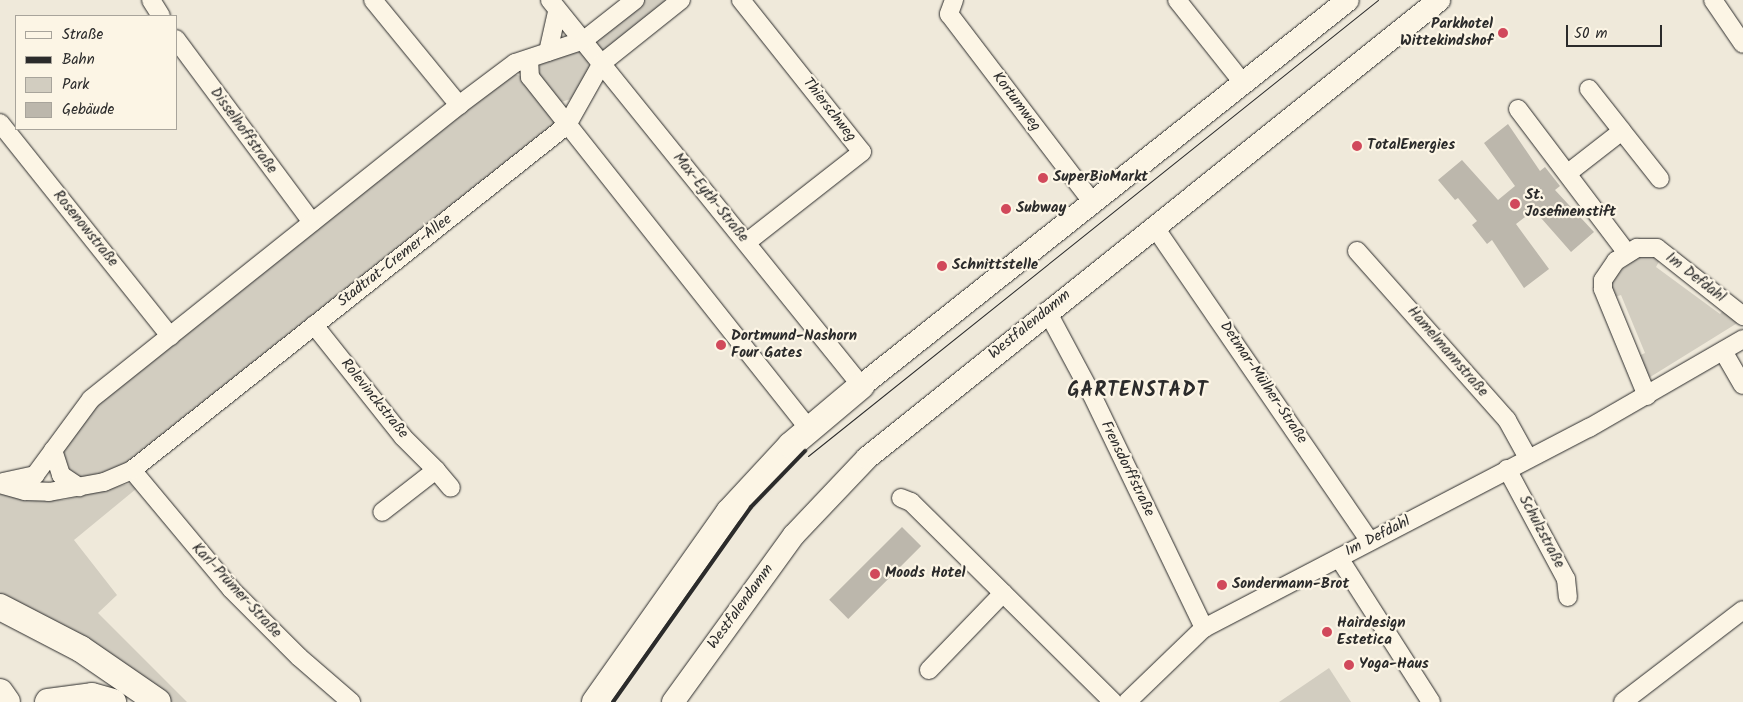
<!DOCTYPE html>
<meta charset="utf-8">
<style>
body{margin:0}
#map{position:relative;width:1743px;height:702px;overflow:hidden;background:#efe9da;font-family:Kalam,sans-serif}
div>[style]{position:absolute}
.green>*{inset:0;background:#d2cdc0}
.building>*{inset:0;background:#bcb7ac;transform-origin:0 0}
.roads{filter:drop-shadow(0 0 1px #2b2b2b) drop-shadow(0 0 1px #2b2b2b)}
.minor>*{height:18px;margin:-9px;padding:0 9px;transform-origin:9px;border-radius:9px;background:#fcf5e5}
.major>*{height:22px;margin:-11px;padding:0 11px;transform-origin:11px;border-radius:11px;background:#fcf5e5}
.highway>*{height:26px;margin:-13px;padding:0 13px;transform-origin:13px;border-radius:13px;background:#fcf5e5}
.tram>*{height:1px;margin:-0.5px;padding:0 0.5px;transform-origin:0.5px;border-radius:0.5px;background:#2b2b2b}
.rail>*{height:4px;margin:-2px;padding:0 2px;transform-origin:2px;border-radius:2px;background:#2b2b2b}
.dots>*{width:14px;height:14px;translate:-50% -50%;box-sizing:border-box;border:2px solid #fcf5e5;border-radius:50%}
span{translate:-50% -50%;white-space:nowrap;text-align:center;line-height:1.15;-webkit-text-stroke:4.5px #fcf5e5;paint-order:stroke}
.poi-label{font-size:15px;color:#2b2b2b;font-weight:700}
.right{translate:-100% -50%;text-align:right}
.left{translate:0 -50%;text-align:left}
.street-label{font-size:15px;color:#2b2b2b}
.district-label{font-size:20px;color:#2b2b2b;font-weight:700;letter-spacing:1px}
.legend{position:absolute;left:15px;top:15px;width:162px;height:115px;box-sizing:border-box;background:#fcf5e5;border:1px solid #a8a49b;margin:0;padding:6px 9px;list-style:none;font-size:15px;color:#2b2b2b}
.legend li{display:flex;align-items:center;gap:10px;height:25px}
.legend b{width:25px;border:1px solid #a8a49b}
.scale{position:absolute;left:1566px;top:25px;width:96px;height:22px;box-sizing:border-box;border:2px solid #2b2b2b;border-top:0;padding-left:6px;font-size:15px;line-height:18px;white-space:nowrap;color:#2b2b2b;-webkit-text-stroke:4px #fcf5e5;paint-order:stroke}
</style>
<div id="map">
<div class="green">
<i style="clip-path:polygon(644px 0,671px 0,605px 51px,597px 46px,599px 36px)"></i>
<i style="clip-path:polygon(575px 50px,586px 54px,590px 70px,574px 98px,561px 102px,553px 98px,538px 75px,538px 69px,542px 62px)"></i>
<i style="clip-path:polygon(510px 73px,521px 76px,555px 124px,128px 464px,86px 480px,71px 476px,62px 455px,63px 445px,87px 413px)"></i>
<i style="clip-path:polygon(1645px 252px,1661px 258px,1656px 267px,1720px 314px,1726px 307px,1739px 322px,1647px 379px,1636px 357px,1645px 353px,1621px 295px,1612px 298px,1609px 291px,1612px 277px)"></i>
<i style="clip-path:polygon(132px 483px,136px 489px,74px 540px,117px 595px,98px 613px,187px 702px,167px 702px,0 600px,0 494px,32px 500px,64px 500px)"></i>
<i style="clip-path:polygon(1329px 668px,1351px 702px,1279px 702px)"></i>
</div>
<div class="building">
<i style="clip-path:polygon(1508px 124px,1540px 171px,1545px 167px,1560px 186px,1555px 190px,1594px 232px,1571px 252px,1534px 210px,1516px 224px,1549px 269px,1524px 288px,1492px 240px,1487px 244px,1472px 225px,1477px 221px,1458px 198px,1455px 200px,1438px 180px,1462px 160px,1498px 200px,1515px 186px,1484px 143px)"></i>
<i style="left:902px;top:527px;width:27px;height:103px;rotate:45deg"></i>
</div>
<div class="roads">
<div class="minor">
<i style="left:151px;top:0;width:19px;rotate:58deg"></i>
<i style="left:373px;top:0;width:136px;rotate:50.7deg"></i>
<i style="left:550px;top:0;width:496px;rotate:51.1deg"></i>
<i style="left:741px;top:0;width:194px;rotate:51.5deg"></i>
<i style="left:862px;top:152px;width:147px;rotate:141.9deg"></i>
<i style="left:954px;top:0;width:15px;rotate:110deg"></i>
<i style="left:949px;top:14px;width:238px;rotate:52.7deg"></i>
<i style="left:1177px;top:0;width:106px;rotate:51.5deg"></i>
<i style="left:1713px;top:0;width:53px;rotate:55.7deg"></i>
<i style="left:176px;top:39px;width:228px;rotate:53.4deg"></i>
<i style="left:548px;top:52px;width:41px;rotate:-77.3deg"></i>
<i style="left:529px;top:59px;width:18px;rotate:87deg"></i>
<i style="left:530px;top:77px;width:449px;rotate:51.6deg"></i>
<i style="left:1589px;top:89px;width:53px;rotate:51.8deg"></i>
<i style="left:1518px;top:109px;width:179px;rotate:52.9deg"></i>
<i style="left:0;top:123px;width:273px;rotate:51.4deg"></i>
<i style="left:1568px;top:173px;width:68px;rotate:-37.9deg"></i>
<i style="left:1622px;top:131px;width:61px;rotate:51.6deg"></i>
<i style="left:1154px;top:226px;width:382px;rotate:55.6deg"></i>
<i style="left:1357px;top:251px;width:226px;rotate:48.4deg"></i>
<i style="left:1507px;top:420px;width:43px;rotate:61.1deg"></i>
<i style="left:1047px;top:311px;width:93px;rotate:61.8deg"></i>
<i style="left:1091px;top:393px;width:261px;rotate:64.3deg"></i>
<i style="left:314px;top:325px;width:143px;rotate:51.5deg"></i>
<i style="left:403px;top:437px;width:47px;rotate:45deg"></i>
<i style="left:436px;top:470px;width:68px;rotate:142.1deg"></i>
<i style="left:1723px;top:351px;width:39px;rotate:60deg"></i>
<i style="left:1647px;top:396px;width:116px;rotate:-112.4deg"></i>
<i style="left:1603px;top:289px;width:9px;rotate:-90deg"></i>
<i style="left:1603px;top:280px;width:23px;rotate:-56deg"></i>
<i style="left:1616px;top:261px;width:25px;rotate:-32deg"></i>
<i style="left:1637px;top:248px;width:20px"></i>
<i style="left:1657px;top:248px;width:110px;rotate:38.3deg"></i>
<i style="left:53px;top:450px;width:26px;rotate:72deg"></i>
<i style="left:61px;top:475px;width:22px;rotate:34deg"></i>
<i style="left:1507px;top:469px;width:125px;rotate:61.8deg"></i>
<i style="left:1566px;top:579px;width:18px;rotate:84deg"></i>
<i style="left:132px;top:470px;width:155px;rotate:50.2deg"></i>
<i style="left:231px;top:589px;width:96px;rotate:45deg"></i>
<i style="left:299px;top:657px;width:69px;rotate:40.9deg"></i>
<i style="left:436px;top:470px;width:23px;rotate:50deg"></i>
<i style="left:3px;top:482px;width:33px;rotate:-12deg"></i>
<i style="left:35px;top:475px;width:94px;rotate:-53.6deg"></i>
<i style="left:91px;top:399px;width:471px;rotate:-38.6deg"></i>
<i style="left:459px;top:105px;width:70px;rotate:-36.9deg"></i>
<i style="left:515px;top:63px;width:73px;rotate:-18.4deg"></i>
<i style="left:584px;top:40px;width:65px;rotate:-38.1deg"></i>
<i style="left:0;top:484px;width:26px;rotate:16deg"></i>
<i style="left:25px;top:491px;width:24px;rotate:2deg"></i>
<i style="left:49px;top:492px;width:56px;rotate:-10.3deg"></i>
<i style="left:104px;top:482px;width:30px;rotate:-23deg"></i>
<i style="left:132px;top:470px;width:555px;rotate:-38.42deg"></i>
<i style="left:567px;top:125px;width:71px;rotate:-60.6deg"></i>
<i style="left:602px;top:63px;width:101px;rotate:-38.6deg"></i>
<i style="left:901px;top:498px;width:11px;rotate:22deg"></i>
<i style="left:911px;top:502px;width:284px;rotate:44.7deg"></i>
<i style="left:1339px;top:558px;width:171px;rotate:57.4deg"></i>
<i style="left:929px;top:670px;width:107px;rotate:-46.1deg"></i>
<i style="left:1127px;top:702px;width:107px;rotate:-43.9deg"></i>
<i style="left:1204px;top:628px;width:434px;rotate:-27.5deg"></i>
<i style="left:1589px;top:428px;width:178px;rotate:-30deg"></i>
<i style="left:1623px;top:702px;width:151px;rotate:-37.5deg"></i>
</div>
<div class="major">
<i style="left:861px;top:386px;width:621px;rotate:-38.4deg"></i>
<i style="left:673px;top:702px;width:206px;rotate:-54.1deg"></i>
<i style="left:794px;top:535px;width:106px;rotate:-46.5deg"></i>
<i style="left:867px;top:458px;width:733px;rotate:-38.68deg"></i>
</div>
<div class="highway">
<i style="left:0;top:607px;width:91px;rotate:27.4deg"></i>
<i style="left:81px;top:649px;width:93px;rotate:34.5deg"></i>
<i style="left:0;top:692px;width:12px;rotate:55deg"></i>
<i style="left:48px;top:702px;width:44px;rotate:-7.8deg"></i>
<i style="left:92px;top:696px;width:22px;rotate:16deg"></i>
<i style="left:595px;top:702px;width:232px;rotate:-54.8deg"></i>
<i style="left:729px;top:512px;width:91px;rotate:-47.2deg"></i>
<i style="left:791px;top:445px;width:92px;rotate:-40.1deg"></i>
</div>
</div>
<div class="tram">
<i style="left:808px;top:456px;width:730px;rotate:-38.66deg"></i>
</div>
<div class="rail">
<i style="left:613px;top:702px;width:239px;rotate:-54.7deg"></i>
<i style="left:751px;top:507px;width:78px;rotate:-46deg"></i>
</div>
<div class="dots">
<i style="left:1503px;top:33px;background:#d1495b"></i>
<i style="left:1357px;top:146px;background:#d1495b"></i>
<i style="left:1043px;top:178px;background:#d1495b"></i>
<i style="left:1515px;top:204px;background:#d1495b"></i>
<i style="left:1006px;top:209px;background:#d1495b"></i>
<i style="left:942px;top:266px;background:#d1495b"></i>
<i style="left:721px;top:345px;background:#d1495b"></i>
<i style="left:875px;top:574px;background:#d1495b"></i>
<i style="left:1222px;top:585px;background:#d1495b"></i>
<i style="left:1327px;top:632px;background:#d1495b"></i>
<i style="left:1349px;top:665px;background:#d1495b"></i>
</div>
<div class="poi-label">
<span class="right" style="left:1493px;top:33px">Parkhotel<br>Wittekindshof</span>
<span class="left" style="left:1367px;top:146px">TotalEnergies</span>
<span class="left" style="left:1053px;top:178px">SuperBioMarkt</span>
<span class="left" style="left:1525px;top:204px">St.<br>Josefinenstift</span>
<span class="left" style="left:1016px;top:209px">Subway</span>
<span class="left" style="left:952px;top:266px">Schnittstelle</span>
<span class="left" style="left:731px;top:345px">Dortmund-Nashorn<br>Four Gates</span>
<span class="left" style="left:885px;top:574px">Moods Hotel</span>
<span class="left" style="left:1232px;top:585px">Sondermann-Brot</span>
<span class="left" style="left:1337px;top:632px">Hairdesign<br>Estetica</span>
<span class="left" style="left:1359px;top:665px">Yoga-Haus</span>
</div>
<div class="street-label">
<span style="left:1016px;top:102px;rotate:53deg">Kortumweg</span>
<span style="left:829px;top:110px;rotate:52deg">Thierschweg</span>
<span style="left:243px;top:131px;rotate:54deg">Disselhoffstraße</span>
<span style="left:710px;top:198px;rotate:51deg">Max-Eyth-Straße</span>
<span style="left:85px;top:229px;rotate:51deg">Rosenowstraße</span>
<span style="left:395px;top:261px;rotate:-38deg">Stadtrat-Cremer-Allee</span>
<span style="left:1695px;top:278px;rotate:38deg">Im Defdahl</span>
<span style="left:1030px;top:325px;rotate:-39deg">Westfalendamm</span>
<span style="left:1447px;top:352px;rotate:49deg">Hamelmannstraße</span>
<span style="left:1263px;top:383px;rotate:56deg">Detmar-Mülher-Straße</span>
<span style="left:374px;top:399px;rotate:51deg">Rolevinckstraße</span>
<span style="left:1127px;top:469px;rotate:64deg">Frensdorffstraße</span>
<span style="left:1541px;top:532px;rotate:62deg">Schulzstraße</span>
<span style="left:1378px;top:537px;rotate:-27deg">Im Defdahl</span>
<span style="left:236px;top:591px;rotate:47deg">Karl-Prümer-Straße</span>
<span style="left:741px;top:607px;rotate:-54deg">Westfalendamm</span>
</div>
<div class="district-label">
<span style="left:1138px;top:391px">GARTENSTADT</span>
</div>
<ul class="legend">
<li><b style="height:6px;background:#fcf5e5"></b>Straße</li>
<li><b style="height:6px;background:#2b2b2b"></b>Bahn</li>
<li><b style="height:14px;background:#d2cdc0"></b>Park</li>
<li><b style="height:14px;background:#bcb7ac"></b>Gebäude</li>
</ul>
<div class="scale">50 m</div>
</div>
